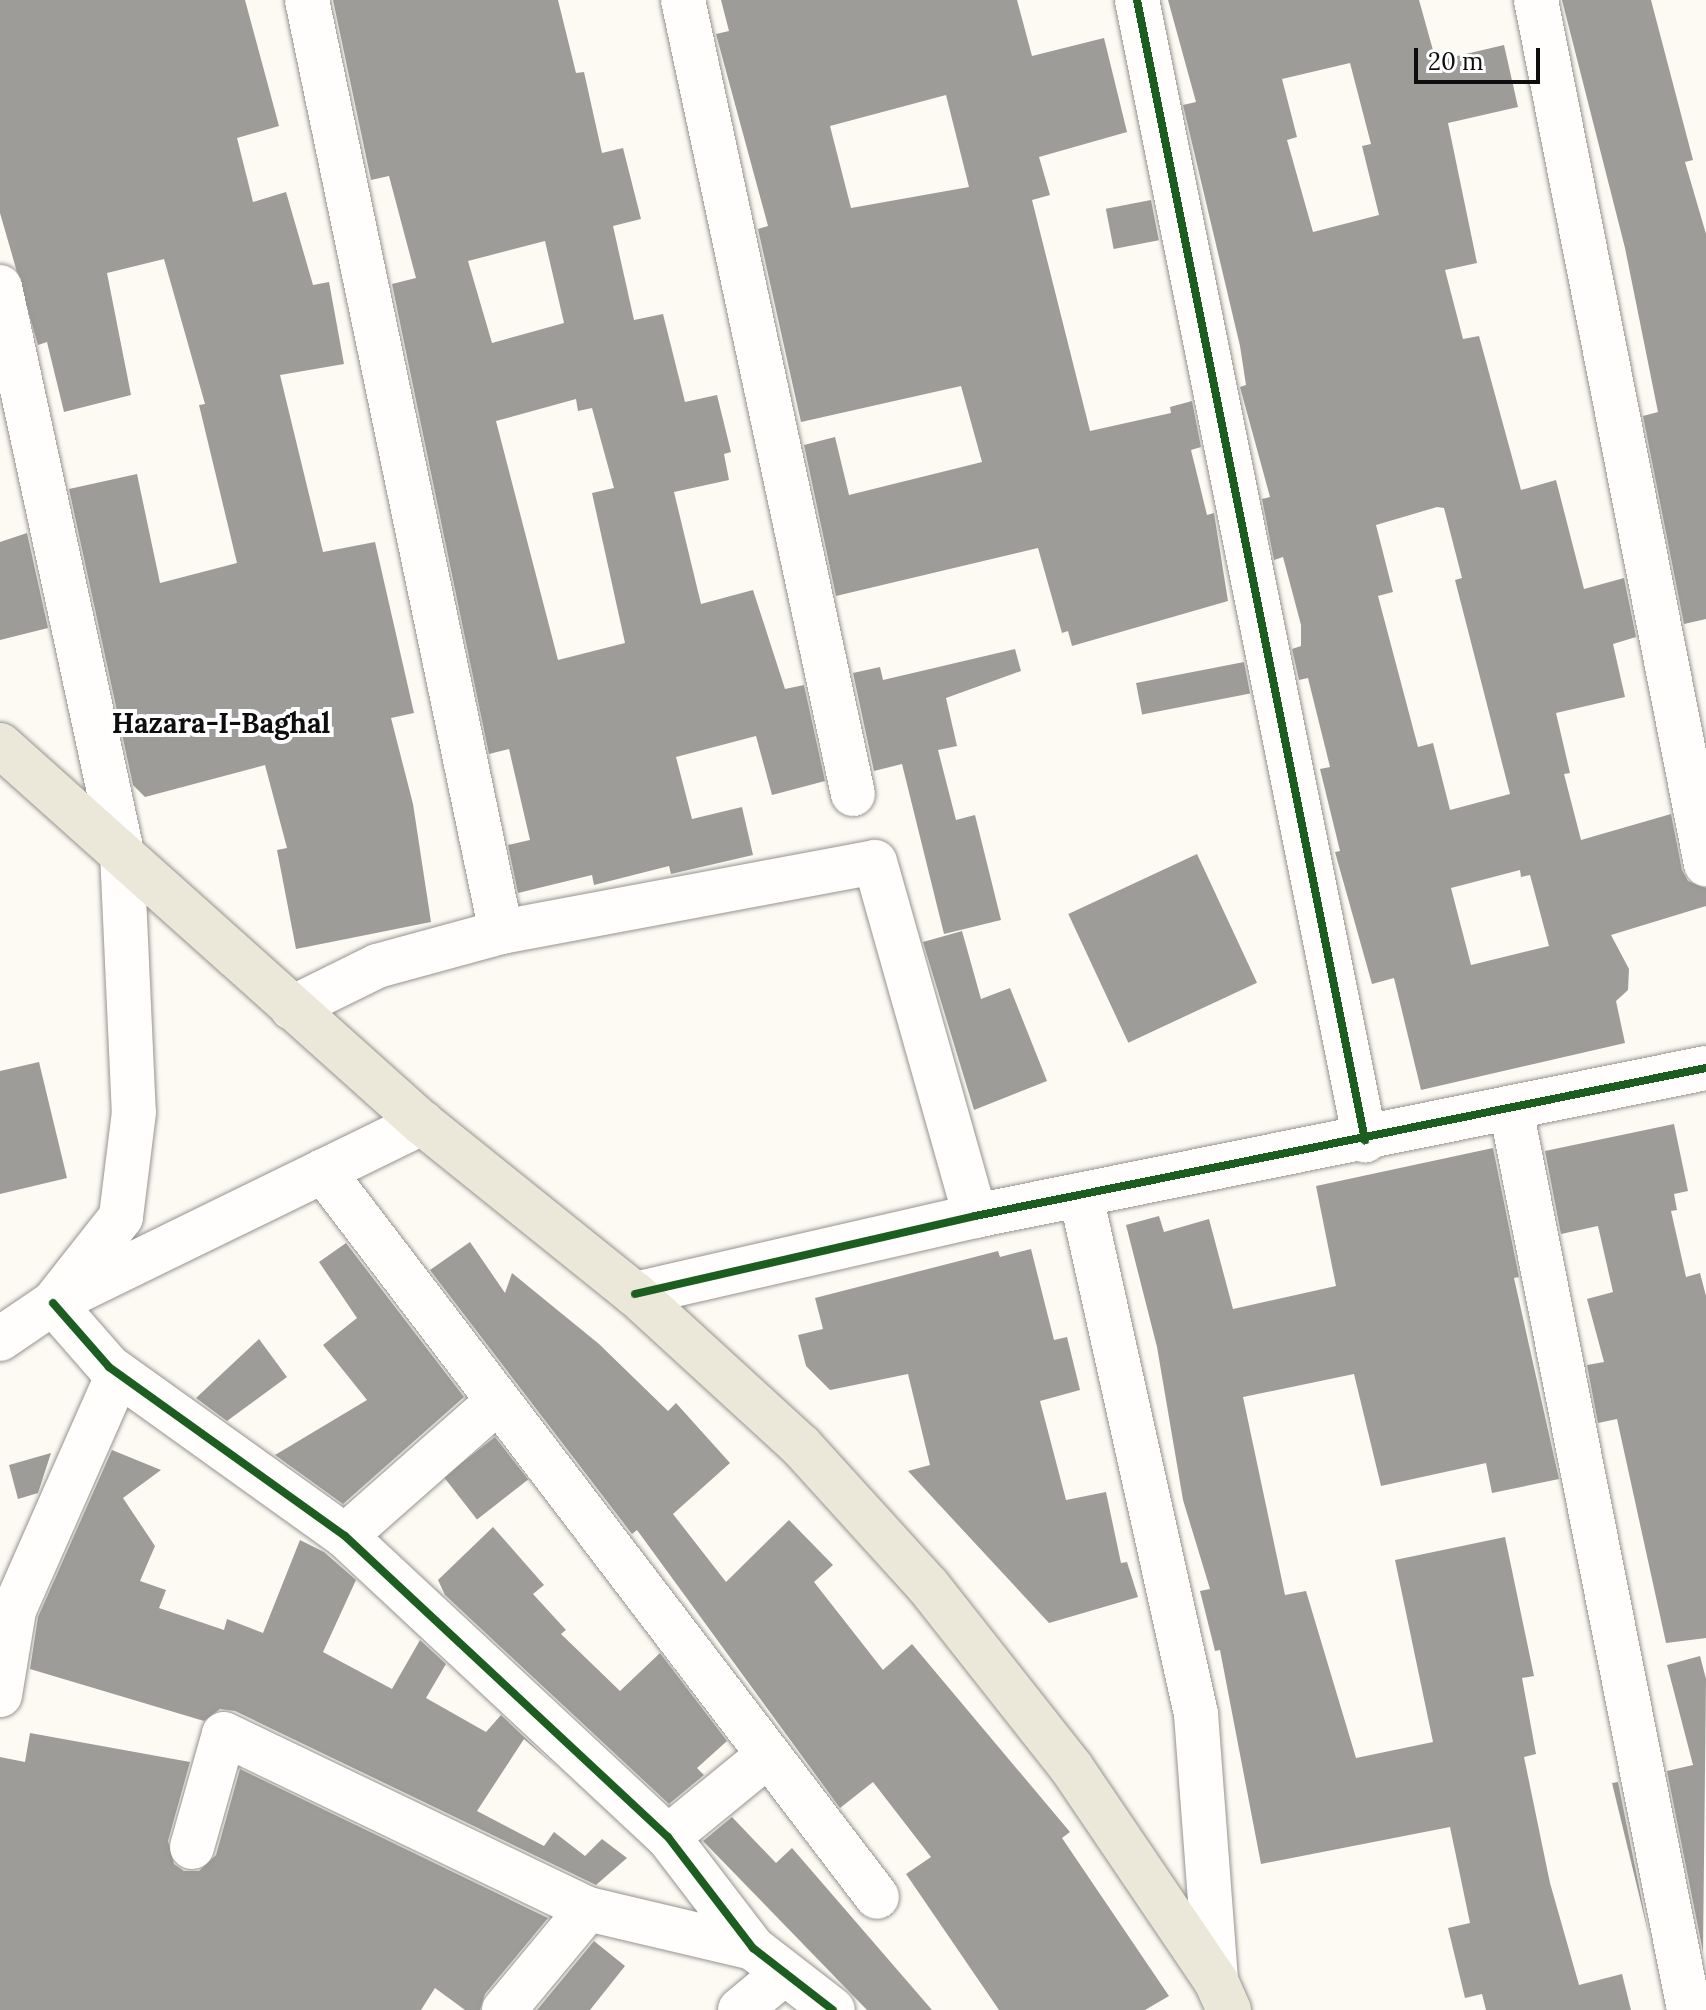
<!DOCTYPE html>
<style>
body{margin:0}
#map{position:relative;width:1706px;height:2010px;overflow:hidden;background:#fcfaf2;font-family:Lora,serif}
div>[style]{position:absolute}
.building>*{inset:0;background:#9e9c98;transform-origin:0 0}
.roads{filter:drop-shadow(0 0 2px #959491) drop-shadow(0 0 2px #959491)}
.minor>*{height:44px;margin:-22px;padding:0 22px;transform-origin:22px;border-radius:22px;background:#fffefd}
.major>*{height:44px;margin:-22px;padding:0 22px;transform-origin:22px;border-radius:22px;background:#ece8d9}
.cycleway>*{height:8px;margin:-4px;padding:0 4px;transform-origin:4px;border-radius:4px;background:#1b5e20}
span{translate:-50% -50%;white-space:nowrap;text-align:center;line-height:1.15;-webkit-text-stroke:8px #fff;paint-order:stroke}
.neighbourhood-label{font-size:28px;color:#0e0e0e;font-weight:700}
.scale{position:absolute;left:1414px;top:48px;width:126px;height:36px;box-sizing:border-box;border:4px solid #0e0e0e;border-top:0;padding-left:10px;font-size:24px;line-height:28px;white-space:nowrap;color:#0e0e0e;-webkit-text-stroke:6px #fff;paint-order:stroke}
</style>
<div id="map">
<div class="building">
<i style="clip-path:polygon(0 0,245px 0,279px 126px,237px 138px,253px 202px,286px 192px,313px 285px,329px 282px,344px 364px,280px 375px,323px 552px,375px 542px,414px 713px,391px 718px,413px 804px,431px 922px,296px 949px,277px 850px,287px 848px,265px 765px,145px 797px,133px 785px,69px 489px,137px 474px,160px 583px,237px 563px,199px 405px,205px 404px,164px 259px,107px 273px,131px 395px,64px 412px,47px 342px,38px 345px,0 213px)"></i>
<i style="clip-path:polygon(evenodd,333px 0,558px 0,576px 73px,584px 72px,602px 153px,623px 148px,641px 219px,613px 226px,634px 320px,663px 314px,685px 402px,717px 395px,731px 452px,724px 454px,729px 480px,674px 492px,701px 604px,753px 590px,785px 689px,804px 685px,825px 781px,772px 795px,756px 736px,676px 757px,692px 819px,742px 807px,753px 855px,671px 874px,669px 866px,594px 885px,592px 875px,518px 893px,508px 845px,530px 840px,509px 749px,489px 754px,392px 284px,416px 278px,389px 176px,371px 180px,333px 0,545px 241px,564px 323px,492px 343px,468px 261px,545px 241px,333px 0,576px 399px,578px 411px,592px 408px,614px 488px,592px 493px,625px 643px,558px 660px,496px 421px,576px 399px)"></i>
<i style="clip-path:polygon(evenodd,721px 0,1017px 0,1032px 56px,1104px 38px,1127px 132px,1039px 157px,1050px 195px,1032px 200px,1090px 431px,1171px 413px,1170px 407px,1192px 401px,1201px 447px,1191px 450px,1207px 515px,1214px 513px,1228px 601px,1072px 646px,1068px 631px,1062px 633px,1038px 548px,836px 596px,804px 445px,835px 437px,849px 495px,982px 462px,961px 386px,801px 422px,758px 229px,768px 226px,716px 34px,729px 31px,721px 0,946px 95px,969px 187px,851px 208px,830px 126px,946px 95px)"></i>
<i style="clip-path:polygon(evenodd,1168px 0,1419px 0,1436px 61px,1504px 45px,1518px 107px,1448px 123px,1477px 263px,1445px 270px,1463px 339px,1479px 336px,1521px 490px,1556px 480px,1584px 589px,1624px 578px,1636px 637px,1613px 644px,1625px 697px,1556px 713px,1570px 773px,1564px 774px,1581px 840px,1671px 814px,1682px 870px,1688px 881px,1706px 888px,1706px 906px,1611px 935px,1629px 969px,1628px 990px,1616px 1001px,1625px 1043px,1421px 1090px,1394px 978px,1372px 984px,1335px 852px,1340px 851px,1320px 769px,1330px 767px,1308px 678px,1299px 680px,1292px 649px,1301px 646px,1301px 625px,1283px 557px,1274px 560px,1262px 499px,1270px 497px,1240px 387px,1246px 385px,1240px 346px,1183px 105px,1196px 102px,1168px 0,1350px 63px,1371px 144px,1362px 146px,1379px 215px,1313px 232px,1287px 140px,1297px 137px,1282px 79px,1350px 63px,1168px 0,1437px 507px,1444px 508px,1462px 578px,1455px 580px,1510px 794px,1450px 810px,1433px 743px,1418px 747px,1378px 596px,1393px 592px,1376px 525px,1437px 507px,1168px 0,1520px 870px,1521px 877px,1530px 875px,1549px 946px,1471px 965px,1451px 888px,1520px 870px)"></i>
<i style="clip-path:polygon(1562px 0,1651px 0,1693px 160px,1685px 162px,1706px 234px,1706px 619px,1684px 624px,1643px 416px,1658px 412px,1625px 248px)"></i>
<i style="left:1151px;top:200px;width:41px;height:46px;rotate:79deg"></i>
<i style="clip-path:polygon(27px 533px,48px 628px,0 640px,0 542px)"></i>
<i style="clip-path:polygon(1015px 649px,1021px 671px,946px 698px,957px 746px,938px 750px,956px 820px,975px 815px,1001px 920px,944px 934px,902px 764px,874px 771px,853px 673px,880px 667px,883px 680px)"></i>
<i style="left:1244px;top:662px;width:32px;height:110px;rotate:79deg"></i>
<i style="left:1197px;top:854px;width:142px;height:142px;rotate:65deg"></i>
<i style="clip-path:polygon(962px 931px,981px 999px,1010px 988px,1047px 1081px,974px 1110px,923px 942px)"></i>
<i style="clip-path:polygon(39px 1062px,67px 1178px,0 1194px,0 1071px)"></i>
<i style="clip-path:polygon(1674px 1124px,1688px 1191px,1674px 1194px,1677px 1210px,1671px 1211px,1686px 1277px,1700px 1273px,1706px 1296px,1706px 1638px,1666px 1643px,1617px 1419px,1598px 1423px,1587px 1365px,1604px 1362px,1587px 1299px,1613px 1292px,1598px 1226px,1561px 1234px,1545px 1151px)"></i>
<i style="clip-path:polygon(1493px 1148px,1519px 1277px,1514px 1278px,1559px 1479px,1492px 1493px,1486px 1463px,1381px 1486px,1354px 1374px,1243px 1397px,1285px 1595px,1306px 1591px,1356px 1758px,1433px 1742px,1395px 1560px,1505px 1537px,1534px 1676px,1522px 1678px,1536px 1754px,1524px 1757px,1550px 1883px,1579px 1985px,1622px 1974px,1631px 2010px,1486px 2010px,1482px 1994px,1465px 1998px,1448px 1928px,1470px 1923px,1450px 1827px,1261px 1864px,1220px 1650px,1215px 1651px,1200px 1591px,1210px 1589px,1183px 1500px,1157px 1347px,1126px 1225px,1159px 1216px,1164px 1232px,1209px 1219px,1233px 1309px,1336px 1286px,1316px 1186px)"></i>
<i style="clip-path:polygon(470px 1242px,505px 1293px,512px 1273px,599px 1344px,668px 1411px,676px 1403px,730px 1463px,673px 1514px,726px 1582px,789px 1520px,833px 1565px,814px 1582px,883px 1670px,912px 1644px,1070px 1832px,1062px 1838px,1169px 1996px,1145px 2010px,999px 2010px,906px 1874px,931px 1857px,873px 1782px,840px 1808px,637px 1530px,632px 1534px,430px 1270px)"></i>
<i style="clip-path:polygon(346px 1243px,464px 1397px,343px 1504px,275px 1455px,367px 1400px,323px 1345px,357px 1318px,319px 1262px)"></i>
<i style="clip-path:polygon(1031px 1249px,1054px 1340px,1067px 1337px,1080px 1390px,1040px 1401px,1066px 1500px,1106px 1492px,1121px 1563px,1127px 1562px,1138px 1597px,1049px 1623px,908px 1471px,930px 1465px,908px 1374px,830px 1390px,806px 1366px,798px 1335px,823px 1329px,815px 1298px,998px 1251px,1000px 1257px)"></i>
<i style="clip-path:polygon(259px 1339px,287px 1377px,227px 1421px,196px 1398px)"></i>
<i style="left:495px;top:1437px;width:54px;height:65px;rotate:52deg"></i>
<i style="clip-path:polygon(112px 1450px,161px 1470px,123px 1498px,155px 1546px,140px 1581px,166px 1590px,159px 1608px,224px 1630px,227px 1619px,263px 1633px,300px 1540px,324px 1552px,356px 1580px,323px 1652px,392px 1689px,420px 1640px,446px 1664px,426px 1698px,486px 1732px,501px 1715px,557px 1768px,524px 1739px,477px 1811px,544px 1846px,554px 1832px,585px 1856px,602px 1839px,627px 1858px,596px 1885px,235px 1711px,220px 1709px,204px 1721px,30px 1669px,38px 1617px)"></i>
<i style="clip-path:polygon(51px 1453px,38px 1493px,18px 1499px,9px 1465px)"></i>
<i style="clip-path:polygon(493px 1527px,544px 1585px,533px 1594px,566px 1630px,561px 1634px,620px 1691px,660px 1653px,727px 1741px,697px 1768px,704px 1775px,669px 1804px,445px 1595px,438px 1580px)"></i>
<i style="clip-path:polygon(1700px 1656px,1706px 1679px,1703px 1952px,1667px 1771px,1693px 1765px,1667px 1665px)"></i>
<i style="clip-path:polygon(30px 1733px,190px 1762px,168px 1841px,174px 1864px,184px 1871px,199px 1871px,216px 1855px,240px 1769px,548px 1918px,485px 1994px,480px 2010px,465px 2010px,435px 1988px,421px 2010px,0 2010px,0 1757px,25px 1762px)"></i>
<i style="clip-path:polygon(1618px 1782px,1649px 1936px,1612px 1783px)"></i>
<i style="clip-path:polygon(732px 1817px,776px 1863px,792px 1848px,932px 2010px,867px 2010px,703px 1841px)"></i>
<i style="clip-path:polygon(594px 1941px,625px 1966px,590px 2010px,537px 2010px)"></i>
</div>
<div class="roads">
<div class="minor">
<i style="left:307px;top:0;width:952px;rotate:78.24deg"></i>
<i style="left:683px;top:0;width:812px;rotate:77.92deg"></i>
<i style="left:1137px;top:0;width:1163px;rotate:78.69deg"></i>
<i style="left:1536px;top:0;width:881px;rotate:78.87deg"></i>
<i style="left:0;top:287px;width:578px;rotate:77.82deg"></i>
<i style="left:122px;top:852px;width:260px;rotate:87.4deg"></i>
<i style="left:134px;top:1112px;width:106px;rotate:97.1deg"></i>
<i style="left:121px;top:1217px;width:110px;rotate:128.3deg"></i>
<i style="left:292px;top:1008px;width:95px;rotate:-26.3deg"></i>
<i style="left:377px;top:966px;width:129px;rotate:-15.3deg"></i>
<i style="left:501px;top:932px;width:380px;rotate:-10.6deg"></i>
<i style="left:875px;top:862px;width:368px;rotate:74.2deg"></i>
<i style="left:1511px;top:1109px;width:918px;rotate:78.82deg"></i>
<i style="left:323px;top:1171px;width:913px;rotate:52.65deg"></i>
<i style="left:1081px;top:1196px;width:531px;rotate:77.48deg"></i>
<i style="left:1196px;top:1714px;width:268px;rotate:85.7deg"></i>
<i style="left:635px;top:1294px;width:349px;rotate:-12.9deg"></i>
<i style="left:975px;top:1216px;width:746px;rotate:-11.45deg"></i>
<i style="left:53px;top:1303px;width:85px;rotate:48.8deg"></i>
<i style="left:109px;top:1367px;width:290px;rotate:35.6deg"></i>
<i style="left:345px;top:1536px;width:442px;rotate:43deg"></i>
<i style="left:668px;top:1837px;width:140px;rotate:52.6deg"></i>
<i style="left:753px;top:1948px;width:101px;rotate:37.8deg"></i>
<i style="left:0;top:1339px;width:64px;rotate:-34.2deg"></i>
<i style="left:53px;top:1303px;width:411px;rotate:-26deg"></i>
<i style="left:345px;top:1536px;width:204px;rotate:-41.4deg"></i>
<i style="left:0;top:1695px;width:86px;rotate:-80.6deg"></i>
<i style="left:14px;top:1610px;width:258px;rotate:-66.2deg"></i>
<i style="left:668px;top:1837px;width:128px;rotate:-39.3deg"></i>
<i style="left:192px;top:1847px;width:117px;rotate:-74.2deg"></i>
<i style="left:224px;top:1734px;width:404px;rotate:25.7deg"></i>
<i style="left:588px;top:1909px;width:170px;rotate:13.3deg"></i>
<i style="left:504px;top:2010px;width:131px;rotate:-50.3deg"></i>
<i style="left:740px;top:2010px;width:56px;rotate:-39.9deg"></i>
</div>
<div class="major">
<i style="left:0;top:745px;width:567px;rotate:41.85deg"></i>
<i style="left:422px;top:1123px;width:273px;rotate:38.8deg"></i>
<i style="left:635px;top:1294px;width:225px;rotate:42.5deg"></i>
<i style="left:801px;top:1446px;width:189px;rotate:47.8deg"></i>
<i style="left:928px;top:1586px;width:231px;rotate:51.7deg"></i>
<i style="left:1071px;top:1767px;width:258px;rotate:55.9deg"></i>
<i style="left:1216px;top:1981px;width:32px;rotate:66deg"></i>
</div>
</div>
<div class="cycleway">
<i style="left:1137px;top:0;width:1163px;rotate:78.69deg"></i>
<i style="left:635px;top:1294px;width:349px;rotate:-12.9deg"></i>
<i style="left:975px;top:1216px;width:746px;rotate:-11.45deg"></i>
<i style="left:53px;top:1303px;width:85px;rotate:48.8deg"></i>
<i style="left:109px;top:1367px;width:290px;rotate:35.6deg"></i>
<i style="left:345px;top:1536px;width:442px;rotate:43deg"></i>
<i style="left:668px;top:1837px;width:140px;rotate:52.6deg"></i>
<i style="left:753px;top:1948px;width:101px;rotate:37.8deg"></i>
</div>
<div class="neighbourhood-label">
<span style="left:221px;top:723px">Hazara-I-Baghal</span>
</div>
<div class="scale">20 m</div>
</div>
